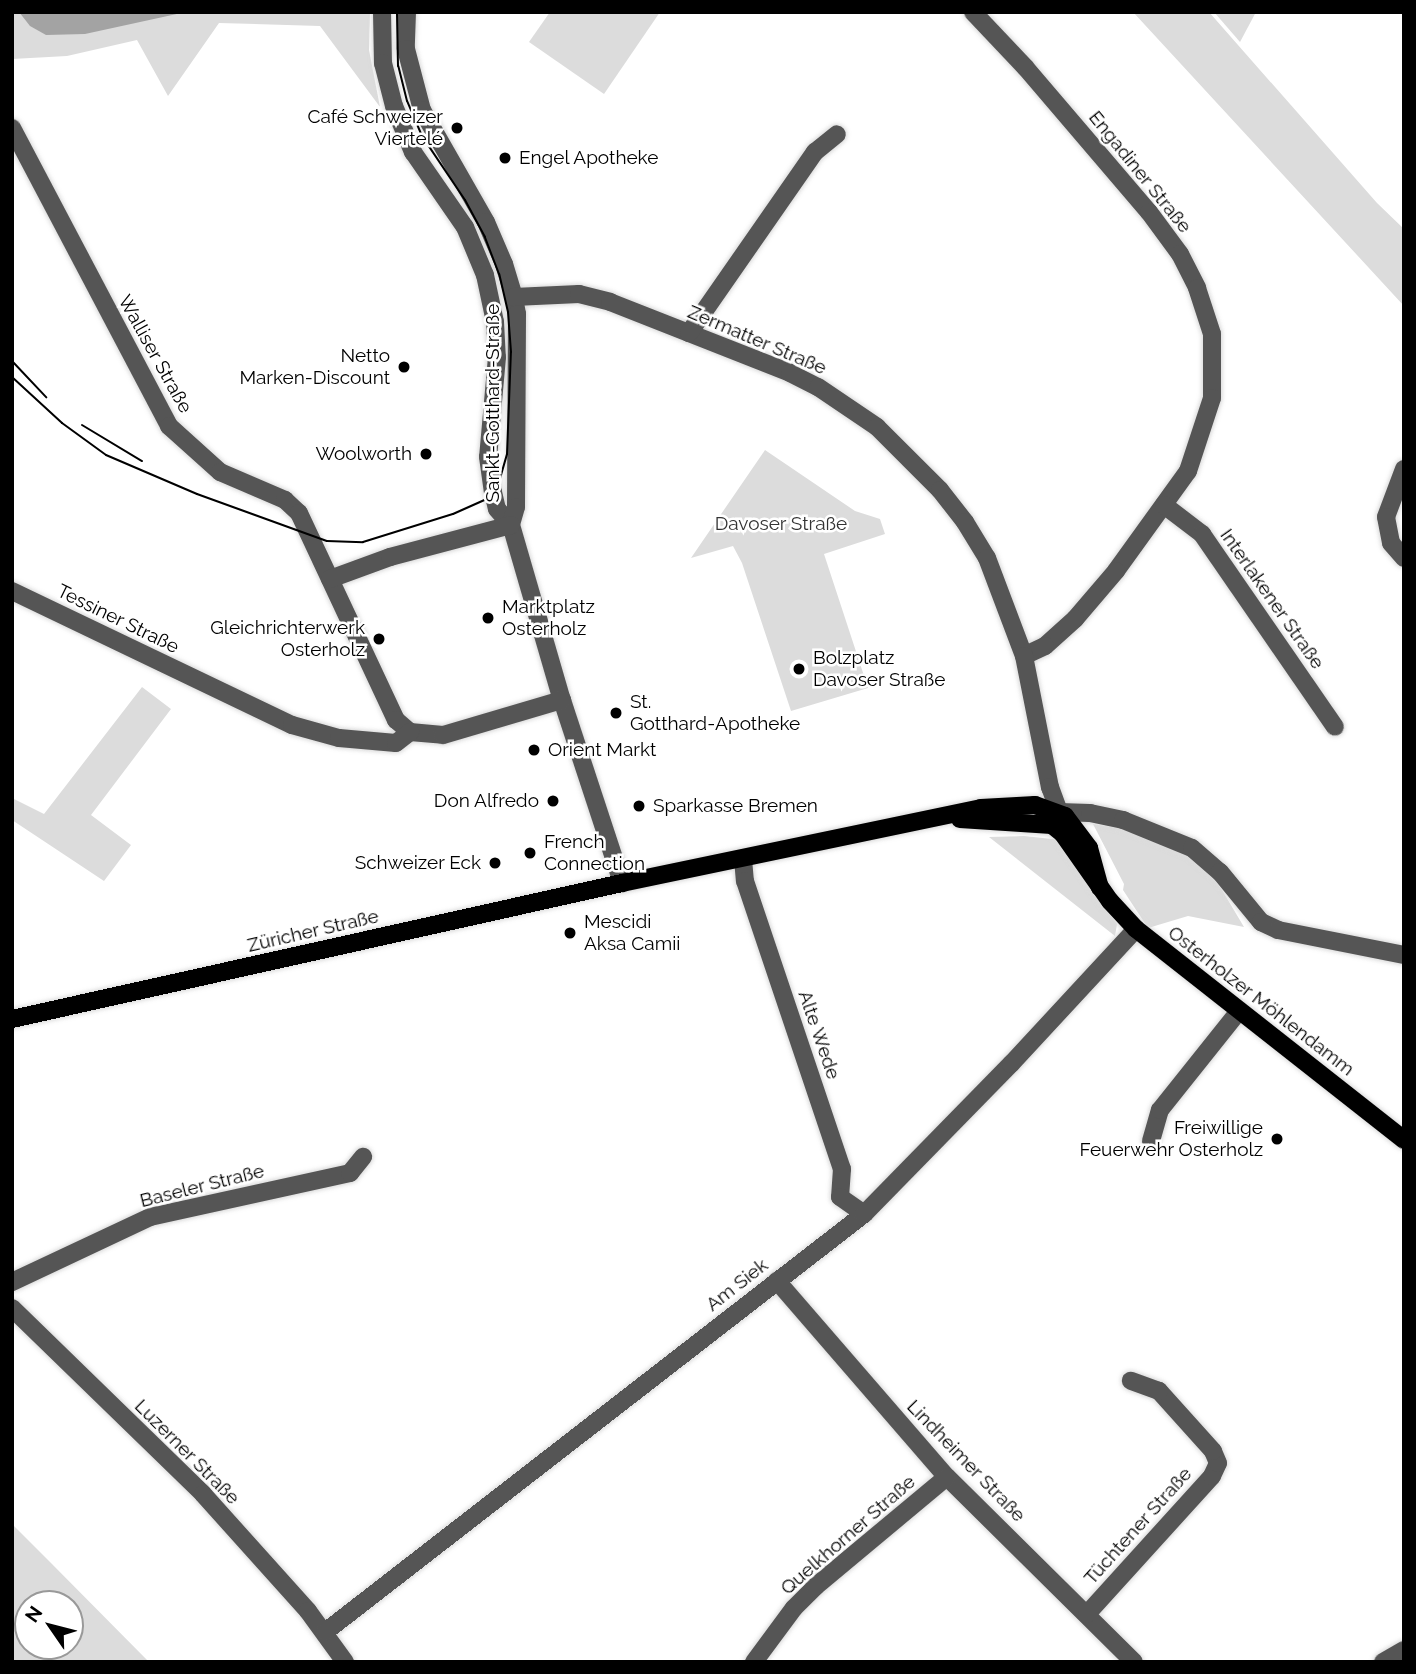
<!DOCTYPE html>
<meta charset="utf-8">
<style>
body{margin:0}
#map{position:relative;width:1416px;height:1674px;overflow:hidden;background:#fff;font-family:Raleway,sans-serif}
div>[style]{position:absolute}
.green>*{inset:0;background:#dcdcdc}
.water>*{inset:0;background:#a3a3a3}
.roads{filter:drop-shadow(0 0 2px #dbdbdb) drop-shadow(0 0 2px #dbdbdb)}
.minor>*{height:18px;margin:-9px;padding:0 9px;transform-origin:9px;border-radius:9px;background:#555}
.major>*{height:18px;margin:-9px;padding:0 9px;transform-origin:9px;border-radius:9px;background:#000}
.tram>*{height:2px;margin:-1px;padding:0 1px;transform-origin:1px;border-radius:1px;background:#000}
.dots>*{width:19px;height:19px;translate:-50% -50%;box-sizing:border-box;border:4px solid #fff;border-radius:50%}
span{translate:-50% -50%;white-space:nowrap;text-align:center;line-height:1.15;-webkit-text-stroke:5px #fff;paint-order:stroke}
.poi-label{font-size:19px;color:#000}
.right{translate:-100% -50%;text-align:right}
.left{translate:0 -50%;text-align:left}
.street-label{font-size:19px;color:#000}
.park-label{font-size:19px;color:#333}
.frame{position:absolute;inset:0;border:14px solid #000;pointer-events:none}
.north{position:absolute;left:14px;top:1590px;width:70px;height:70px;box-sizing:border-box;background:#fff;border:2px solid #999;border-radius:50%;rotate:305deg;font-size:19px;font-weight:700;line-height:28px;text-align:center;color:#000}
.north::after{content:'';display:block;margin:auto;width:24px;height:32px;background:#000;clip-path:polygon(50% 0,100% 100%,50% 72%,0 100%)}
</style>
<div id="map">
<div class="green">
<i style="clip-path:polygon(12px 12px,370px 12px,369px 50px,380px 107px,320px 26px,219px 23px,168px 96px,137px 40px,67px 56px,12px 59px)"></i>
<i style="clip-path:polygon(550px 12px,660px 12px,604px 94px,529px 42px)"></i>
<i style="clip-path:polygon(1133px 12px,1209px 12px,1377px 203px,1404px 229px,1404px 306px)"></i>
<i style="clip-path:polygon(1214px 12px,1256px 12px,1240px 42px)"></i>
<i style="clip-path:polygon(765px 450px,855px 511px,880px 519px,885px 534px,824px 554px,868px 688px,791px 711px,742px 563px,733px 546px,691px 558px)"></i>
<i style="clip-path:polygon(142px 687px,171px 709px,91px 815px,131px 845px,104px 881px,12px 820px,12px 798px,44px 814px)"></i>
<i style="clip-path:polygon(1093px 824px,1130px 830px,1190px 856px,1204px 866px,1222px 890px,1244px 927px,1188px 916px,1148px 928px,1123px 890px,1124px 884px)"></i>
<i style="clip-path:polygon(1024px 836px,1061px 840px,1083px 878px,1117px 924px,1115px 936px,989px 837px)"></i>
<i style="clip-path:polygon(evenodd,12px 1524px,50px 1562px,149px 1662px,12px 1662px,12px 1524px,70px 1604px,70px 1646px,28px 1646px,28px 1604px,70px 1604px)"></i>
</div>
<div class="water">
<i style="clip-path:polygon(19px 12px,186px 12px,85px 34px,46px 35px,30px 26px)"></i>
</div>
<div class="roads">
<div class="minor">
<i style="left:382px;top:12px;width:51px;rotate:88.9deg"></i>
<i style="left:383px;top:63px;width:44px;rotate:75.7deg"></i>
<i style="left:394px;top:106px;width:50px;rotate:67.6deg"></i>
<i style="left:413px;top:152px;width:91px;rotate:55.3deg"></i>
<i style="left:465px;top:227px;width:52px;rotate:67.4deg"></i>
<i style="left:485px;top:275px;width:48px;rotate:78deg"></i>
<i style="left:495px;top:322px;width:35px;rotate:87deg"></i>
<i style="left:497px;top:357px;width:100px;rotate:95.1deg"></i>
<i style="left:488px;top:457px;width:35px;rotate:82deg"></i>
<i style="left:493px;top:492px;width:17px;rotate:77deg"></i>
<i style="left:497px;top:509px;width:21px;rotate:49deg"></i>
<i style="left:511px;top:525px;width:182px;rotate:73.8deg"></i>
<i style="left:562px;top:700px;width:193px;rotate:71.8deg"></i>
<i style="left:407px;top:12px;width:37px;rotate:92deg"></i>
<i style="left:406px;top:49px;width:63px;rotate:75.3deg"></i>
<i style="left:422px;top:110px;width:129px;rotate:60.3deg"></i>
<i style="left:486px;top:222px;width:46px;rotate:66.8deg"></i>
<i style="left:504px;top:264px;width:34px;rotate:73deg"></i>
<i style="left:514px;top:297px;width:17px;rotate:80deg"></i>
<i style="left:517px;top:314px;width:193px;rotate:90.3deg"></i>
<i style="left:516px;top:507px;width:19px;rotate:106deg"></i>
<i style="left:973px;top:12px;width:76px;rotate:46.6deg"></i>
<i style="left:1025px;top:67px;width:191px;rotate:49.5deg"></i>
<i style="left:1149px;top:212px;width:52px;rotate:53.6deg"></i>
<i style="left:1180px;top:254px;width:38px;rotate:63deg"></i>
<i style="left:1197px;top:288px;width:48px;rotate:71.9deg"></i>
<i style="left:1212px;top:334px;width:64px;rotate:90deg"></i>
<i style="left:1212px;top:398px;width:77px;rotate:108.2deg"></i>
<i style="left:1188px;top:471px;width:123px;rotate:125.8deg"></i>
<i style="left:1116px;top:571px;width:63px;rotate:130.5deg"></i>
<i style="left:1075px;top:619px;width:40px;rotate:138deg"></i>
<i style="left:1045px;top:646px;width:23px;rotate:155deg"></i>
<i style="left:12px;top:128px;width:337px;rotate:62.2deg"></i>
<i style="left:169px;top:426px;width:69px;rotate:42deg"></i>
<i style="left:220px;top:472px;width:71px;rotate:23.3deg"></i>
<i style="left:285px;top:500px;width:19px;rotate:43deg"></i>
<i style="left:299px;top:513px;width:229px;rotate:64.9deg"></i>
<i style="left:396px;top:720px;width:18px;rotate:41deg"></i>
<i style="left:410px;top:732px;width:33px;rotate:5deg"></i>
<i style="left:443px;top:735px;width:124px;rotate:-16.4deg"></i>
<i style="left:514px;top:297px;width:65px;rotate:-2.6deg"></i>
<i style="left:579px;top:294px;width:32px;rotate:14deg"></i>
<i style="left:610px;top:302px;width:193px;rotate:21.5deg"></i>
<i style="left:790px;top:373px;width:31px;rotate:27deg"></i>
<i style="left:818px;top:387px;width:71px;rotate:34.1deg"></i>
<i style="left:877px;top:427px;width:89px;rotate:45deg"></i>
<i style="left:940px;top:490px;width:41px;rotate:52deg"></i>
<i style="left:965px;top:522px;width:42px;rotate:58.6deg"></i>
<i style="left:987px;top:558px;width:105px;rotate:69.3deg"></i>
<i style="left:1024px;top:656px;width:134px;rotate:78.8deg"></i>
<i style="left:1050px;top:787px;width:27px;rotate:70deg"></i>
<i style="left:1059px;top:812px;width:31px;rotate:2deg"></i>
<i style="left:1090px;top:813px;width:34px;rotate:12deg"></i>
<i style="left:1123px;top:820px;width:74px;rotate:22.1deg"></i>
<i style="left:1192px;top:848px;width:37px;rotate:41deg"></i>
<i style="left:1220px;top:872px;width:65px;rotate:50.6deg"></i>
<i style="left:1261px;top:922px;width:19px;rotate:25deg"></i>
<i style="left:1278px;top:930px;width:128px;rotate:11.2deg"></i>
<i style="left:689px;top:333px;width:221px;rotate:-55.2deg"></i>
<i style="left:815px;top:152px;width:28px;rotate:-39deg"></i>
<i style="left:1404px;top:469px;width:51px;rotate:110.6deg"></i>
<i style="left:1386px;top:517px;width:26px;rotate:79deg"></i>
<i style="left:1391px;top:543px;width:20px;rotate:49deg"></i>
<i style="left:1164px;top:505px;width:48px;rotate:37.3deg"></i>
<i style="left:1202px;top:534px;width:234px;rotate:55.4deg"></i>
<i style="left:330px;top:579px;width:64px;rotate:-20.1deg"></i>
<i style="left:390px;top:557px;width:125px;rotate:-14.8deg"></i>
<i style="left:12px;top:591px;width:310px;rotate:25.6deg"></i>
<i style="left:292px;top:725px;width:49px;rotate:15.5deg"></i>
<i style="left:339px;top:738px;width:57px;rotate:5deg"></i>
<i style="left:396px;top:743px;width:18px;rotate:-38deg"></i>
<i style="left:743px;top:859px;width:22px;rotate:85deg"></i>
<i style="left:745px;top:881px;width:304px;rotate:71.4deg"></i>
<i style="left:842px;top:1169px;width:28px;rotate:94deg"></i>
<i style="left:840px;top:1197px;width:29px;rotate:35deg"></i>
<i style="left:1151px;top:1141px;width:32px;rotate:-74deg"></i>
<i style="left:1160px;top:1110px;width:127px;rotate:-51.4deg"></i>
<i style="left:777px;top:1281px;width:259px;rotate:49.1deg"></i>
<i style="left:947px;top:1477px;width:263px;rotate:44.7deg"></i>
<i style="left:12px;top:1282px;width:153px;rotate:-25.2deg"></i>
<i style="left:150px;top:1217px;width:205px;rotate:-12.4deg"></i>
<i style="left:350px;top:1173px;width:21px;rotate:-51deg"></i>
<i style="left:12px;top:1308px;width:267px;rotate:44.2deg"></i>
<i style="left:203px;top:1494px;width:157px;rotate:48.1deg"></i>
<i style="left:308px;top:1611px;width:63px;rotate:54deg"></i>
<i style="left:1087px;top:1614px;width:186px;rotate:-47.8deg"></i>
<i style="left:1212px;top:1476px;width:14px;rotate:-65deg"></i>
<i style="left:1218px;top:1463px;width:13px;rotate:-113deg"></i>
<i style="left:1213px;top:1451px;width:81px;rotate:-132deg"></i>
<i style="left:1159px;top:1391px;width:30px;rotate:-160deg"></i>
<i style="left:325px;top:1632px;width:682px;rotate:-37.79deg"></i>
<i style="left:864px;top:1214px;width:210px;rotate:-45.6deg"></i>
<i style="left:1011px;top:1064px;width:184px;rotate:-47.2deg"></i>
<i style="left:754px;top:1662px;width:67px;rotate:-53.5deg"></i>
<i style="left:794px;top:1608px;width:31px;rotate:-45deg"></i>
<i style="left:816px;top:1586px;width:170px;rotate:-39.8deg"></i>
<i style="left:1383px;top:1662px;width:24px;rotate:-30deg"></i>
</div>
<div class="major">
<i style="left:960px;top:819px;width:92px;rotate:3.7deg"></i>
<i style="left:1052px;top:825px;width:14px;rotate:39deg"></i>
<i style="left:1063px;top:834px;width:82px;rotate:55deg"></i>
<i style="left:1110px;top:901px;width:38px;rotate:47deg"></i>
<i style="left:1136px;top:929px;width:341px;rotate:38.2deg"></i>
<i style="left:12px;top:1019px;width:625px;rotate:-12.57deg"></i>
<i style="left:622px;top:883px;width:367px;rotate:-11.8deg"></i>
<i style="left:981px;top:808px;width:54px;rotate:-3.2deg"></i>
<i style="left:1035px;top:805px;width:32px;rotate:20deg"></i>
<i style="left:1065px;top:816px;width:40px;rotate:53deg"></i>
<i style="left:1089px;top:848px;width:41px;rotate:74.6deg"></i>
</div>
</div>
<div class="tram">
<i style="left:12px;top:361px;width:50px;rotate:46.6deg"></i>
<i style="left:12px;top:377px;width:68px;rotate:42.6deg"></i>
<i style="left:62px;top:423px;width:54px;rotate:36deg"></i>
<i style="left:106px;top:455px;width:99px;rotate:23.2deg"></i>
<i style="left:197px;top:494px;width:138px;rotate:19.9deg"></i>
<i style="left:327px;top:541px;width:36px;rotate:2deg"></i>
<i style="left:363px;top:542px;width:94px;rotate:-17.3deg"></i>
<i style="left:453px;top:514px;width:35px;rotate:-24deg"></i>
<i style="left:485px;top:500px;width:23px;rotate:-52deg"></i>
<i style="left:499px;top:482px;width:29px;rotate:-74deg"></i>
<i style="left:507px;top:454px;width:102px;rotate:-87.8deg"></i>
<i style="left:511px;top:352px;width:40px;rotate:-94.3deg"></i>
<i style="left:508px;top:312px;width:39px;rotate:-103deg"></i>
<i style="left:499px;top:274px;width:40px;rotate:-111deg"></i>
<i style="left:485px;top:237px;width:42px;rotate:-118.4deg"></i>
<i style="left:465px;top:200px;width:77px;rotate:-123.9deg"></i>
<i style="left:422px;top:136px;width:38px;rotate:-113deg"></i>
<i style="left:407px;top:101px;width:36px;rotate:-104deg"></i>
<i style="left:398px;top:66px;width:54px;rotate:-91.1deg"></i>
<i style="left:82px;top:425px;width:70px;rotate:31deg"></i>
</div>
<div class="dots">
<i style="left:457px;top:128px;background:#000"></i>
<i style="left:505px;top:158px;background:#000"></i>
<i style="left:404px;top:367px;background:#000"></i>
<i style="left:426px;top:454px;background:#000"></i>
<i style="left:488px;top:618px;background:#000"></i>
<i style="left:379px;top:639px;background:#000"></i>
<i style="left:799px;top:669px;background:#000"></i>
<i style="left:616px;top:713px;background:#000"></i>
<i style="left:534px;top:750px;background:#000"></i>
<i style="left:553px;top:801px;background:#000"></i>
<i style="left:639px;top:806px;background:#000"></i>
<i style="left:530px;top:853px;background:#000"></i>
<i style="left:495px;top:863px;background:#000"></i>
<i style="left:570px;top:933px;background:#000"></i>
<i style="left:1277px;top:1139px;background:#000"></i>
</div>
<div class="poi-label">
<span class="right" style="left:443px;top:128px">Café Schweizer<br>Viertelé</span>
<span class="left" style="left:519px;top:158px">Engel Apotheke</span>
<span class="right" style="left:390px;top:367px">Netto<br>Marken-Discount</span>
<span class="right" style="left:412px;top:454px">Woolworth</span>
<span class="left" style="left:502px;top:618px">Marktplatz<br>Osterholz</span>
<span class="right" style="left:365px;top:639px">Gleichrichterwerk<br>Osterholz</span>
<span class="left" style="left:813px;top:669px">Bolzplatz<br>Davoser Straße</span>
<span class="left" style="left:630px;top:713px">St.<br>Gotthard-Apotheke</span>
<span class="left" style="left:548px;top:750px">Orient Markt</span>
<span class="right" style="left:539px;top:801px">Don Alfredo</span>
<span class="left" style="left:653px;top:806px">Sparkasse Bremen</span>
<span class="left" style="left:544px;top:853px">French<br>Connection</span>
<span class="right" style="left:481px;top:863px">Schweizer Eck</span>
<span class="left" style="left:584px;top:933px">Mescidi<br>Aksa Camii</span>
<span class="right" style="left:1263px;top:1139px">Freiwillige<br>Feuerwehr Osterholz</span>
</div>
<div class="street-label">
<span style="left:1140px;top:172px;rotate:51deg">Engadiner Straße</span>
<span style="left:757px;top:340px;rotate:23deg">Zermatter Straße</span>
<span style="left:155px;top:354px;rotate:61deg">Walliser Straße</span>
<span style="left:493px;top:403px;rotate:-90deg">Sankt-Gotthard-Straße</span>
<span style="left:1272px;top:599px;rotate:55deg">Interlakener Straße</span>
<span style="left:118px;top:619px;rotate:26deg">Tessiner Straße</span>
<span style="left:313px;top:931px;rotate:-13deg">Züricher Straße</span>
<span style="left:1261px;top:1001px;rotate:38deg">Osterholzer Möhlendamm</span>
<span style="left:819px;top:1035px;rotate:71deg">Alte Wede</span>
<span style="left:202px;top:1186px;rotate:-14deg">Baseler Straße</span>
<span style="left:737px;top:1285px;rotate:-38deg">Am Siek</span>
<span style="left:187px;top:1452px;rotate:45deg">Luzerner Straße</span>
<span style="left:966px;top:1461px;rotate:46deg">Lindheimer Straße</span>
<span style="left:1138px;top:1526px;rotate:-48deg">Tüchtener Straße</span>
<span style="left:848px;top:1535px;rotate:-41deg">Quelkhorner Straße</span>
</div>
<div class="park-label">
<span style="left:781px;top:524px">Davoser Straße</span>
</div>
<div class="frame"></div>
<div class="north">N</div>
</div>
